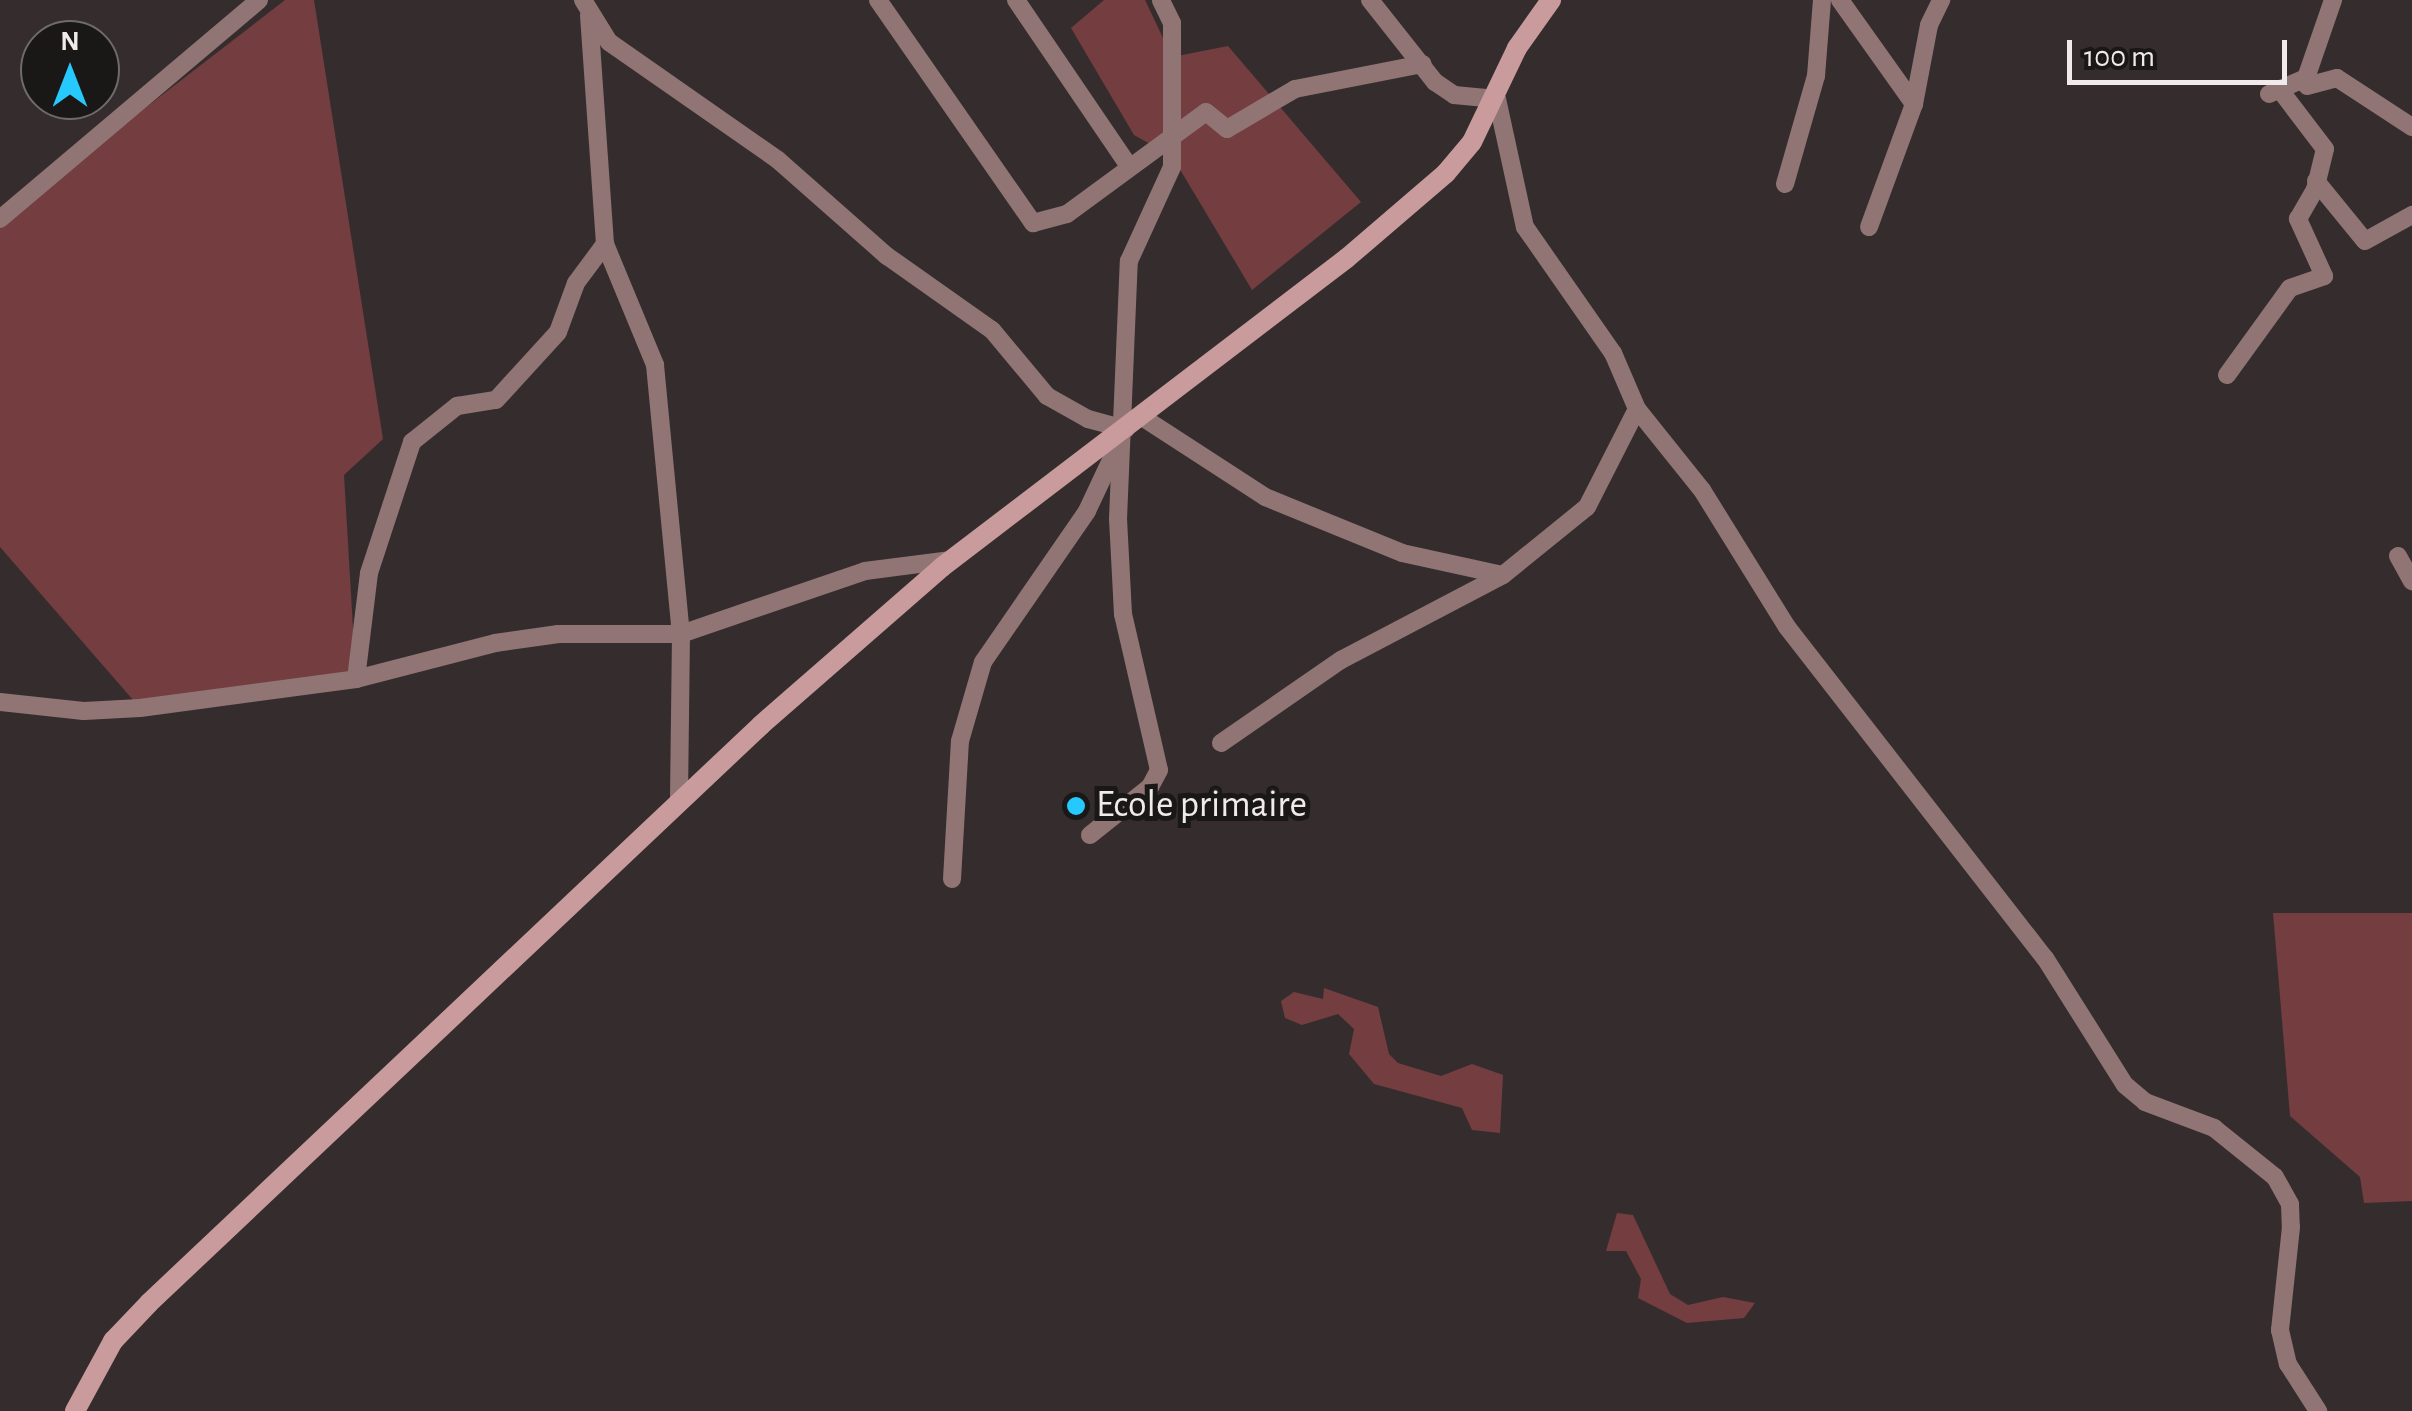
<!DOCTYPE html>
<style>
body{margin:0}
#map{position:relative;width:2412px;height:1411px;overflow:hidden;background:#352d2d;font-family:"Alegreya Sans",sans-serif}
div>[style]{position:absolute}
.green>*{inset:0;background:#743d40}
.street>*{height:18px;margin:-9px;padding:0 9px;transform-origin:9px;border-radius:9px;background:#917575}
.secondary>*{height:20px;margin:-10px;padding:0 10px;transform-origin:10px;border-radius:10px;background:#c99b9c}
.dots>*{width:28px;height:28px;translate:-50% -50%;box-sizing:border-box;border:5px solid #1a1717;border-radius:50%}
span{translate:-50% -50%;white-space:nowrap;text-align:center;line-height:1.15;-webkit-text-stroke:10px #1a1717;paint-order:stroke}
.poi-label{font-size:38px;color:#f0eaea}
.left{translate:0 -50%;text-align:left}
.north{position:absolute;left:20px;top:20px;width:100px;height:100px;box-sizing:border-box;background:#1a1717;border:2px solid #706b6b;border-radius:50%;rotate:0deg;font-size:28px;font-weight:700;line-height:40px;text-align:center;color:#f0eaea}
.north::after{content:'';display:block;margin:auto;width:35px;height:45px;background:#26c9fe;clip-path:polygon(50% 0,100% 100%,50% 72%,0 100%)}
.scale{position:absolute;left:2067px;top:40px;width:220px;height:45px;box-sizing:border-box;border:5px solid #f0eaea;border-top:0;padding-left:12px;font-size:30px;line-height:35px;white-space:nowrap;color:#f0eaea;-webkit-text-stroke:8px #1a1717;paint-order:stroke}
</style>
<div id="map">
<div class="green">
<i style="clip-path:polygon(285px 0,314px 0,383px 439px,344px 475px,356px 679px,140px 708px,0 547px,0 220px)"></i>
<i style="clip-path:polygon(1104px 0,1145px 0,1172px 57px,1228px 46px,1361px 202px,1252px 290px,1172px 156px,1134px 135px,1071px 28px)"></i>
<i style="clip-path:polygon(2273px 913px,2412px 913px,2412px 1201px,2364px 1203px,2360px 1177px,2290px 1116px)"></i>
<i style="clip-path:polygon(1324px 988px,1378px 1007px,1389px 1054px,1398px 1063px,1441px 1076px,1472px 1064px,1503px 1075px,1500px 1133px,1472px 1130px,1462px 1108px,1374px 1084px,1349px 1054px,1354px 1029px,1338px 1014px,1302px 1025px,1285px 1018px,1281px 1001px,1294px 992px,1323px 999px)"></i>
<i style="clip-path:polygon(1617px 1213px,1633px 1215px,1670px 1294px,1688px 1305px,1723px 1297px,1755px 1303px,1744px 1318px,1687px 1323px,1638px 1298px,1641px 1279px,1626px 1251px,1606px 1251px)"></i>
</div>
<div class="street">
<i style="left:583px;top:0;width:49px;rotate:58.2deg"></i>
<i style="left:609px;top:42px;width:206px;rotate:34.9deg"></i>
<i style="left:778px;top:160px;width:145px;rotate:41.4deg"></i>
<i style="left:887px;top:256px;width:128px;rotate:35.2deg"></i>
<i style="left:992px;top:330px;width:86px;rotate:50.2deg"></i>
<i style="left:1047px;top:396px;width:47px;rotate:29.3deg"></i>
<i style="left:1088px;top:419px;width:39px;rotate:15deg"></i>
<i style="left:878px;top:0;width:272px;rotate:55.2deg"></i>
<i style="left:1033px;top:223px;width:35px;rotate:-15deg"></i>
<i style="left:1067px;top:214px;width:172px;rotate:-36.3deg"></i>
<i style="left:1206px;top:112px;width:27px;rotate:39deg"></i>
<i style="left:1227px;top:129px;width:79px;rotate:-30.5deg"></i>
<i style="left:1295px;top:89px;width:130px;rotate:-11.1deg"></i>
<i style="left:1016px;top:0;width:201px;rotate:55.8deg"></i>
<i style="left:1370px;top:0;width:105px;rotate:51.6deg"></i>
<i style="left:1435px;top:82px;width:23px;rotate:34deg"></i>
<i style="left:1454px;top:95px;width:43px;rotate:5.3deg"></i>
<i style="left:1497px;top:99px;width:131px;rotate:77.7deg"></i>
<i style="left:1525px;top:227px;width:154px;rotate:55.1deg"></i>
<i style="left:1613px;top:353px;width:61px;rotate:66.8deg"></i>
<i style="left:1637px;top:409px;width:104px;rotate:51.3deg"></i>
<i style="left:1702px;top:490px;width:161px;rotate:58.2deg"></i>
<i style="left:1787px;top:627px;width:420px;rotate:52.1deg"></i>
<i style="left:2045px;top:958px;width:150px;rotate:57.8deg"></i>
<i style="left:2125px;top:1085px;width:26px;rotate:40deg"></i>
<i style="left:2145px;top:1102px;width:74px;rotate:20.6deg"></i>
<i style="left:2214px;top:1128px;width:78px;rotate:38.8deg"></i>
<i style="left:2275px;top:1177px;width:31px;rotate:61deg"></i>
<i style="left:2290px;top:1204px;width:23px;rotate:88deg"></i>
<i style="left:2291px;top:1227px;width:104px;rotate:96.1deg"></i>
<i style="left:2280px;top:1330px;width:35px;rotate:77deg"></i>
<i style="left:2288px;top:1364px;width:56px;rotate:57.4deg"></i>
<i style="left:1840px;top:0;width:128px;rotate:54.6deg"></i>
<i style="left:589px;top:15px;width:230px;rotate:86deg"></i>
<i style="left:605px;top:244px;width:131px;rotate:67.5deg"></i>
<i style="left:655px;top:365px;width:270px;rotate:84.5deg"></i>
<i style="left:681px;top:634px;width:168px;rotate:90.7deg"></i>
<i style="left:2307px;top:86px;width:31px;rotate:-15deg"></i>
<i style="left:2337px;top:78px;width:90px;rotate:33.2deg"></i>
<i style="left:2269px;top:94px;width:40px;rotate:-23.4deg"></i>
<i style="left:2306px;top:78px;width:83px;rotate:-70.9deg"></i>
<i style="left:2316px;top:181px;width:77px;rotate:50.8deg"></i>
<i style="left:2365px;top:241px;width:54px;rotate:-29deg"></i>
<i style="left:1785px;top:184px;width:112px;rotate:-74deg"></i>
<i style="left:1816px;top:76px;width:76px;rotate:-85.5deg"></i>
<i style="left:0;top:219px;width:339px;rotate:-40.2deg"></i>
<i style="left:1869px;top:227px;width:131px;rotate:-69.9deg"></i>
<i style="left:1914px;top:104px;width:80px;rotate:-79.2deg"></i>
<i style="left:1929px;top:25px;width:28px;rotate:-64deg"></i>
<i style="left:2227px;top:375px;width:107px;rotate:-54.1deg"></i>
<i style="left:2290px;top:288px;width:36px;rotate:-19deg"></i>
<i style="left:2324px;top:276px;width:63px;rotate:-114.5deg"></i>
<i style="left:2298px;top:219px;width:34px;rotate:-60deg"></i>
<i style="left:2315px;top:190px;width:42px;rotate:-76.3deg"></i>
<i style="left:2325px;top:149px;width:74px;rotate:-127.3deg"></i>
<i style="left:1142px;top:417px;width:147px;rotate:33deg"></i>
<i style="left:1265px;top:497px;width:148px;rotate:22.2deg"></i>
<i style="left:1402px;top:553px;width:103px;rotate:12.3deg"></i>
<i style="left:2398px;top:556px;width:29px;rotate:61deg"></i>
<i style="left:356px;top:679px;width:107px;rotate:-83deg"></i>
<i style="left:369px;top:573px;width:138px;rotate:-71.8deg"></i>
<i style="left:412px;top:442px;width:58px;rotate:-38.7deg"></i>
<i style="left:457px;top:406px;width:39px;rotate:-9deg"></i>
<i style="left:496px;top:400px;width:92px;rotate:-47.6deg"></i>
<i style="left:558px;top:332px;width:52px;rotate:-69.8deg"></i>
<i style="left:576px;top:283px;width:49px;rotate:-53.4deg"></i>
<i style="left:0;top:702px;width:84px;rotate:6.1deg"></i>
<i style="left:84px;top:711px;width:56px;rotate:-3.1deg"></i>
<i style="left:140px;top:708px;width:218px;rotate:-7.6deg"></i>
<i style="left:356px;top:679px;width:144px;rotate:-14.5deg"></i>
<i style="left:495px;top:643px;width:64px;rotate:-8.1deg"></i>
<i style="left:558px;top:634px;width:123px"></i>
<i style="left:681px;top:634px;width:194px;rotate:-18.9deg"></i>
<i style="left:865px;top:571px;width:87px;rotate:-7.3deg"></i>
<i style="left:1221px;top:743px;width:146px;rotate:-34.7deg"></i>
<i style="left:1341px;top:660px;width:183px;rotate:-27.7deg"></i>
<i style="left:1503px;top:575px;width:108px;rotate:-39deg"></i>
<i style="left:1587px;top:507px;width:110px;rotate:-63deg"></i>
<i style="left:1090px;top:835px;width:77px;rotate:-38.7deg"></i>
<i style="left:1150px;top:787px;width:19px;rotate:-62deg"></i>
<i style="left:1159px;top:770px;width:160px;rotate:-103deg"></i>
<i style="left:1123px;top:614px;width:95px;rotate:-93deg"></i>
<i style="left:1118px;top:519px;width:258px;rotate:-87.6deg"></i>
<i style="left:1129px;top:261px;width:103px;rotate:-65.4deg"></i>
<i style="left:1172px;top:167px;width:144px;rotate:-90deg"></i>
<i style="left:1172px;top:23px;width:25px;rotate:-116deg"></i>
<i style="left:952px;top:879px;width:138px;rotate:-86.7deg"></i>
<i style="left:960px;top:741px;width:82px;rotate:-73.8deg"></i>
<i style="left:983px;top:662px;width:183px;rotate:-55.4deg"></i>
<i style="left:1087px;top:511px;width:75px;rotate:-64.8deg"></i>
</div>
<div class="secondary">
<i style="left:75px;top:1411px;width:80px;rotate:-61.5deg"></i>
<i style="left:113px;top:1341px;width:52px;rotate:-46.5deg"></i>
<i style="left:149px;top:1303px;width:842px;rotate:-43.36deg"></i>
<i style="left:761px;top:725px;width:240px;rotate:-41.1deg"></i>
<i style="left:942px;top:567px;width:509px;rotate:-37.34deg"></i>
<i style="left:1347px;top:258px;width:130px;rotate:-40.6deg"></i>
<i style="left:1446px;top:173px;width:40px;rotate:-50deg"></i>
<i style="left:1472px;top:142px;width:104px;rotate:-64.4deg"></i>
<i style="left:1517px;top:48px;width:59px;rotate:-54.7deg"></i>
</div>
<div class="dots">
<i style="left:1076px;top:806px;background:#26c9fe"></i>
</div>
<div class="poi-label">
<span class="left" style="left:1096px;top:806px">Ecole primaire</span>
</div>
<div class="north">N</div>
<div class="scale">100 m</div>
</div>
